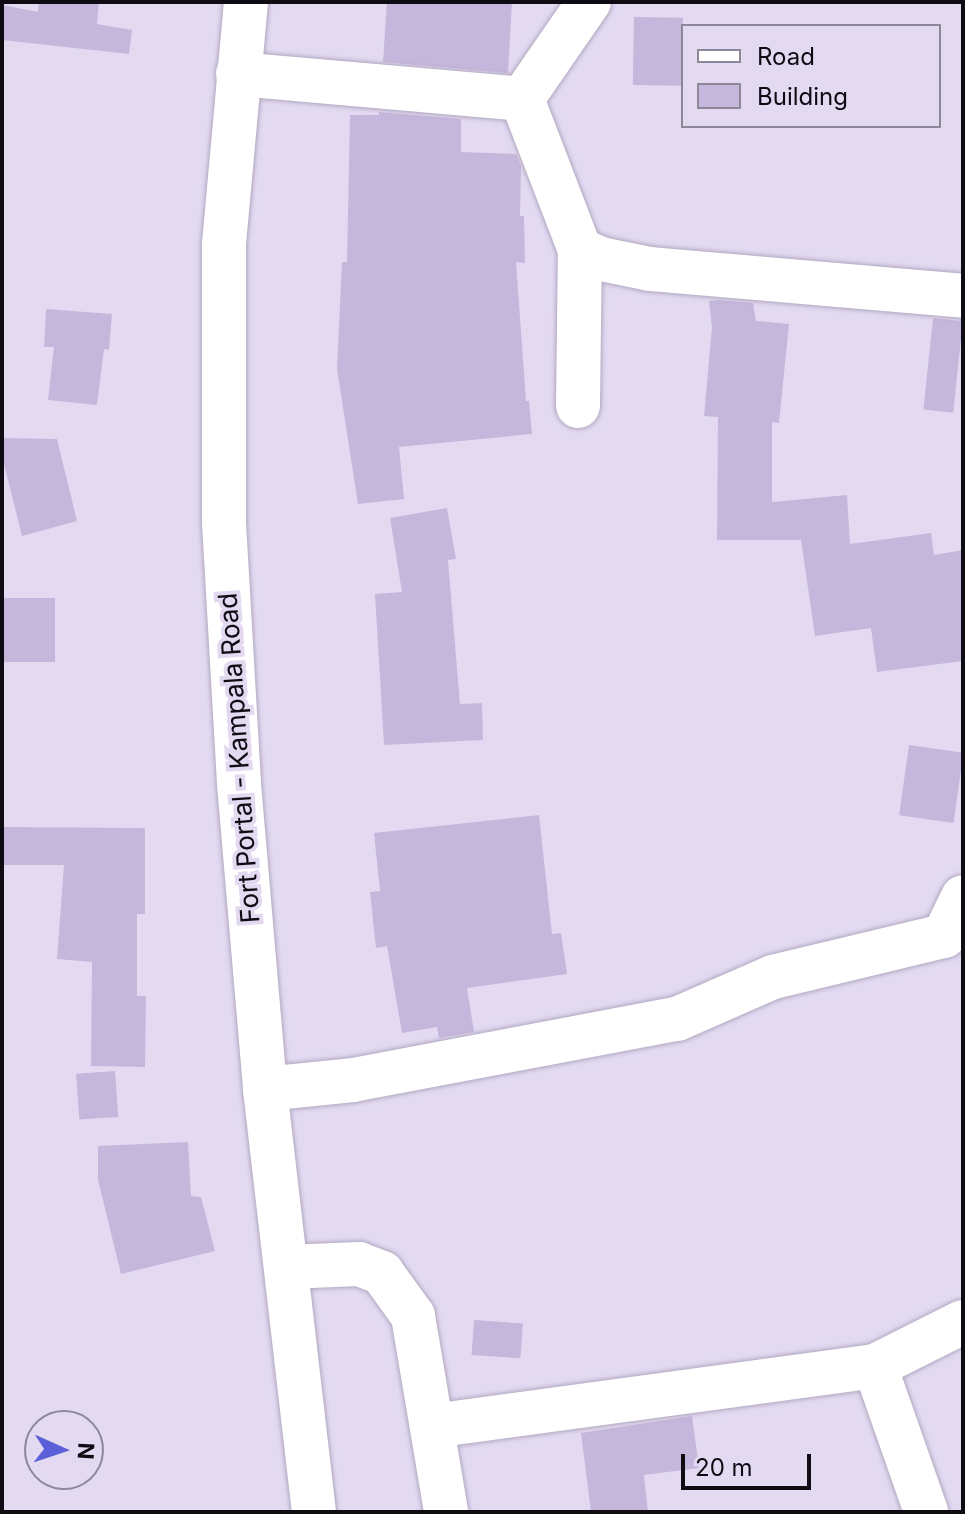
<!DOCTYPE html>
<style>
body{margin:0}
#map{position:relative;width:965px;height:1514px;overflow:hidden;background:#e3daf2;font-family:Inter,sans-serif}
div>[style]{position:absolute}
.building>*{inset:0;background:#c5b7dc;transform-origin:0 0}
.roads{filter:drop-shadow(0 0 2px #b1a9c0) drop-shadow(0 0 2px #b1a9c0)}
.minor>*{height:44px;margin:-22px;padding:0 22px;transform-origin:22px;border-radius:22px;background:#fff}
.major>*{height:44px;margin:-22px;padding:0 22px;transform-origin:22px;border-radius:22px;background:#fff}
span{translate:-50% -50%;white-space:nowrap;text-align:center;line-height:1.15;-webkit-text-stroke:8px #e3daf2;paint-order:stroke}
.street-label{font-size:26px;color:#0e0b12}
.frame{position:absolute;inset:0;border:4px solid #0e0b12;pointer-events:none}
.legend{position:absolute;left:681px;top:24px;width:260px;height:104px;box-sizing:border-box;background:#e3daf2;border:2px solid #8e8798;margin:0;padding:10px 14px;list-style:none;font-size:24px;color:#0e0b12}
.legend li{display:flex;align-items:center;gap:16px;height:40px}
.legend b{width:40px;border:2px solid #8e8798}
.north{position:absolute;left:24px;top:1410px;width:80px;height:80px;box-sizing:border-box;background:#e3daf2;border:2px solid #8e8798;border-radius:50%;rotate:93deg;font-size:22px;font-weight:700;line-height:32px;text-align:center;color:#0e0b12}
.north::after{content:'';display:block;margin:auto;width:28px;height:36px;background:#5b60d8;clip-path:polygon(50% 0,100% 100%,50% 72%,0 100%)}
.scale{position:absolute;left:681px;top:1454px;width:130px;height:36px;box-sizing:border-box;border:4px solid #0e0b12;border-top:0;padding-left:10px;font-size:24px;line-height:28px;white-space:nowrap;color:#0e0b12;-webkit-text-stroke:6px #e3daf2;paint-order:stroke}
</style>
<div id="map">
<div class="building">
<i style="clip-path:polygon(39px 2px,99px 2px,97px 24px,132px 30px,129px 54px,2px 40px,2px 5px,38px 12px)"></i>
<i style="clip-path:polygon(387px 2px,512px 2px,508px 73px,383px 62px)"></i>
<i style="left:634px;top:17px;width:49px;height:68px;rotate:1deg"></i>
<i style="clip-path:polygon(379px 112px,461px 119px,461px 152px,516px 154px,521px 166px,520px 216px,524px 216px,525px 263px,516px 262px,526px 401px,529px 401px,532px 434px,399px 447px,404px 499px,358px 504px,337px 369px,342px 262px,347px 262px,350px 115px,379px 115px)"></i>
<i style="clip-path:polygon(719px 300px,753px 303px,756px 321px,789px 324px,779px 423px,772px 422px,772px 502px,847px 495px,850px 544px,931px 533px,934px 555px,963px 550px,963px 661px,877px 672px,871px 628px,815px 636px,801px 540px,717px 540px,718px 417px,704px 416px,712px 327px,709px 301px)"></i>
<i style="clip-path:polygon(46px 309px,112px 314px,109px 350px,104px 349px,97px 405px,48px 400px,54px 347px,44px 347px)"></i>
<i style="left:933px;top:318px;width:30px;height:92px;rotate:6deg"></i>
<i style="clip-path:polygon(2px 438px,57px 439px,77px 521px,22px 536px,2px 456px)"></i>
<i style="clip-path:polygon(447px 508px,456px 559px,448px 560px,460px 704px,482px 703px,483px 740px,384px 745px,375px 594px,402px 592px,390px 518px)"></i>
<i style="left:2px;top:598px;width:53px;height:64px"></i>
<i style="left:909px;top:745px;width:55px;height:71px;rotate:8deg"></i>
<i style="clip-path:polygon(539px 815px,552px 934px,561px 933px,567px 974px,467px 988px,474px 1032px,439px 1038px,437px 1027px,402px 1033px,387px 946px,376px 948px,370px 892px,380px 891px,374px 833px)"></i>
<i style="clip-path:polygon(2px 827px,145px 828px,145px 914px,137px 914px,137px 996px,146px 996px,145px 1067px,91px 1066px,92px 962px,57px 959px,64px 865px,2px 865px)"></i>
<i style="left:115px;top:1071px;width:46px;height:39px;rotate:86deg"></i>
<i style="clip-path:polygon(188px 1142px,191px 1196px,201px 1197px,215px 1251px,121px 1274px,98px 1180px,98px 1146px)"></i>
<i style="left:474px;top:1320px;width:49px;height:35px;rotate:4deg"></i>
<i style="clip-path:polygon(692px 1416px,699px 1468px,644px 1475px,648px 1512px,591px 1512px,581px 1433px)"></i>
</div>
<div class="roads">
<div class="minor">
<i style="left:238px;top:74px;width:285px;rotate:5deg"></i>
<i style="left:522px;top:99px;width:162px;rotate:69deg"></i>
<i style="left:580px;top:250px;width:23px;rotate:23deg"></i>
<i style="left:601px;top:259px;width:50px;rotate:11.5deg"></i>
<i style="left:650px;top:269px;width:314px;rotate:4.9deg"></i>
<i style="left:522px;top:99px;width:118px;rotate:-55.4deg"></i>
<i style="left:578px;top:406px;width:156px;rotate:-89.3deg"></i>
<i style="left:265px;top:1089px;width:88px;rotate:-5.8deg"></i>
<i style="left:353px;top:1080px;width:330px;rotate:-10.7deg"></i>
<i style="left:677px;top:1019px;width:105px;rotate:-23.6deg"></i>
<i style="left:773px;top:977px;width:176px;rotate:-13.5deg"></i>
<i style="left:944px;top:936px;width:43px;rotate:-64deg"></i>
<i style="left:286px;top:1267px;width:73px;rotate:-2.4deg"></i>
<i style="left:359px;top:1264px;width:25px;rotate:21deg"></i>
<i style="left:382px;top:1273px;width:53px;rotate:54.2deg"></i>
<i style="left:413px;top:1316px;width:199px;rotate:80.4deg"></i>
<i style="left:875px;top:1366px;width:155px;rotate:70.7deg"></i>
<i style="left:432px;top:1426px;width:447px;rotate:-7.7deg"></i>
<i style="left:875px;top:1366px;width:98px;rotate:-26.6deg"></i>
</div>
<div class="major">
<i style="left:246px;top:2px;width:244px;rotate:95.2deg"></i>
<i style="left:224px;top:245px;width:278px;rotate:90deg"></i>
<i style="left:224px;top:523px;width:261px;rotate:86.7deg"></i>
<i style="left:239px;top:784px;width:306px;rotate:85.1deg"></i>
<i style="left:265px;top:1089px;width:426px;rotate:83.4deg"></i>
</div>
</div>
<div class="street-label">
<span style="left:239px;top:758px;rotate:-94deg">Fort Portal - Kampala Road</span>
</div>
<div class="frame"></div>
<ul class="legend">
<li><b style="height:10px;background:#fff"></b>Road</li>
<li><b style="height:22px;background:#c5b7dc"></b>Building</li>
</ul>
<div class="north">N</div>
<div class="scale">20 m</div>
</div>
